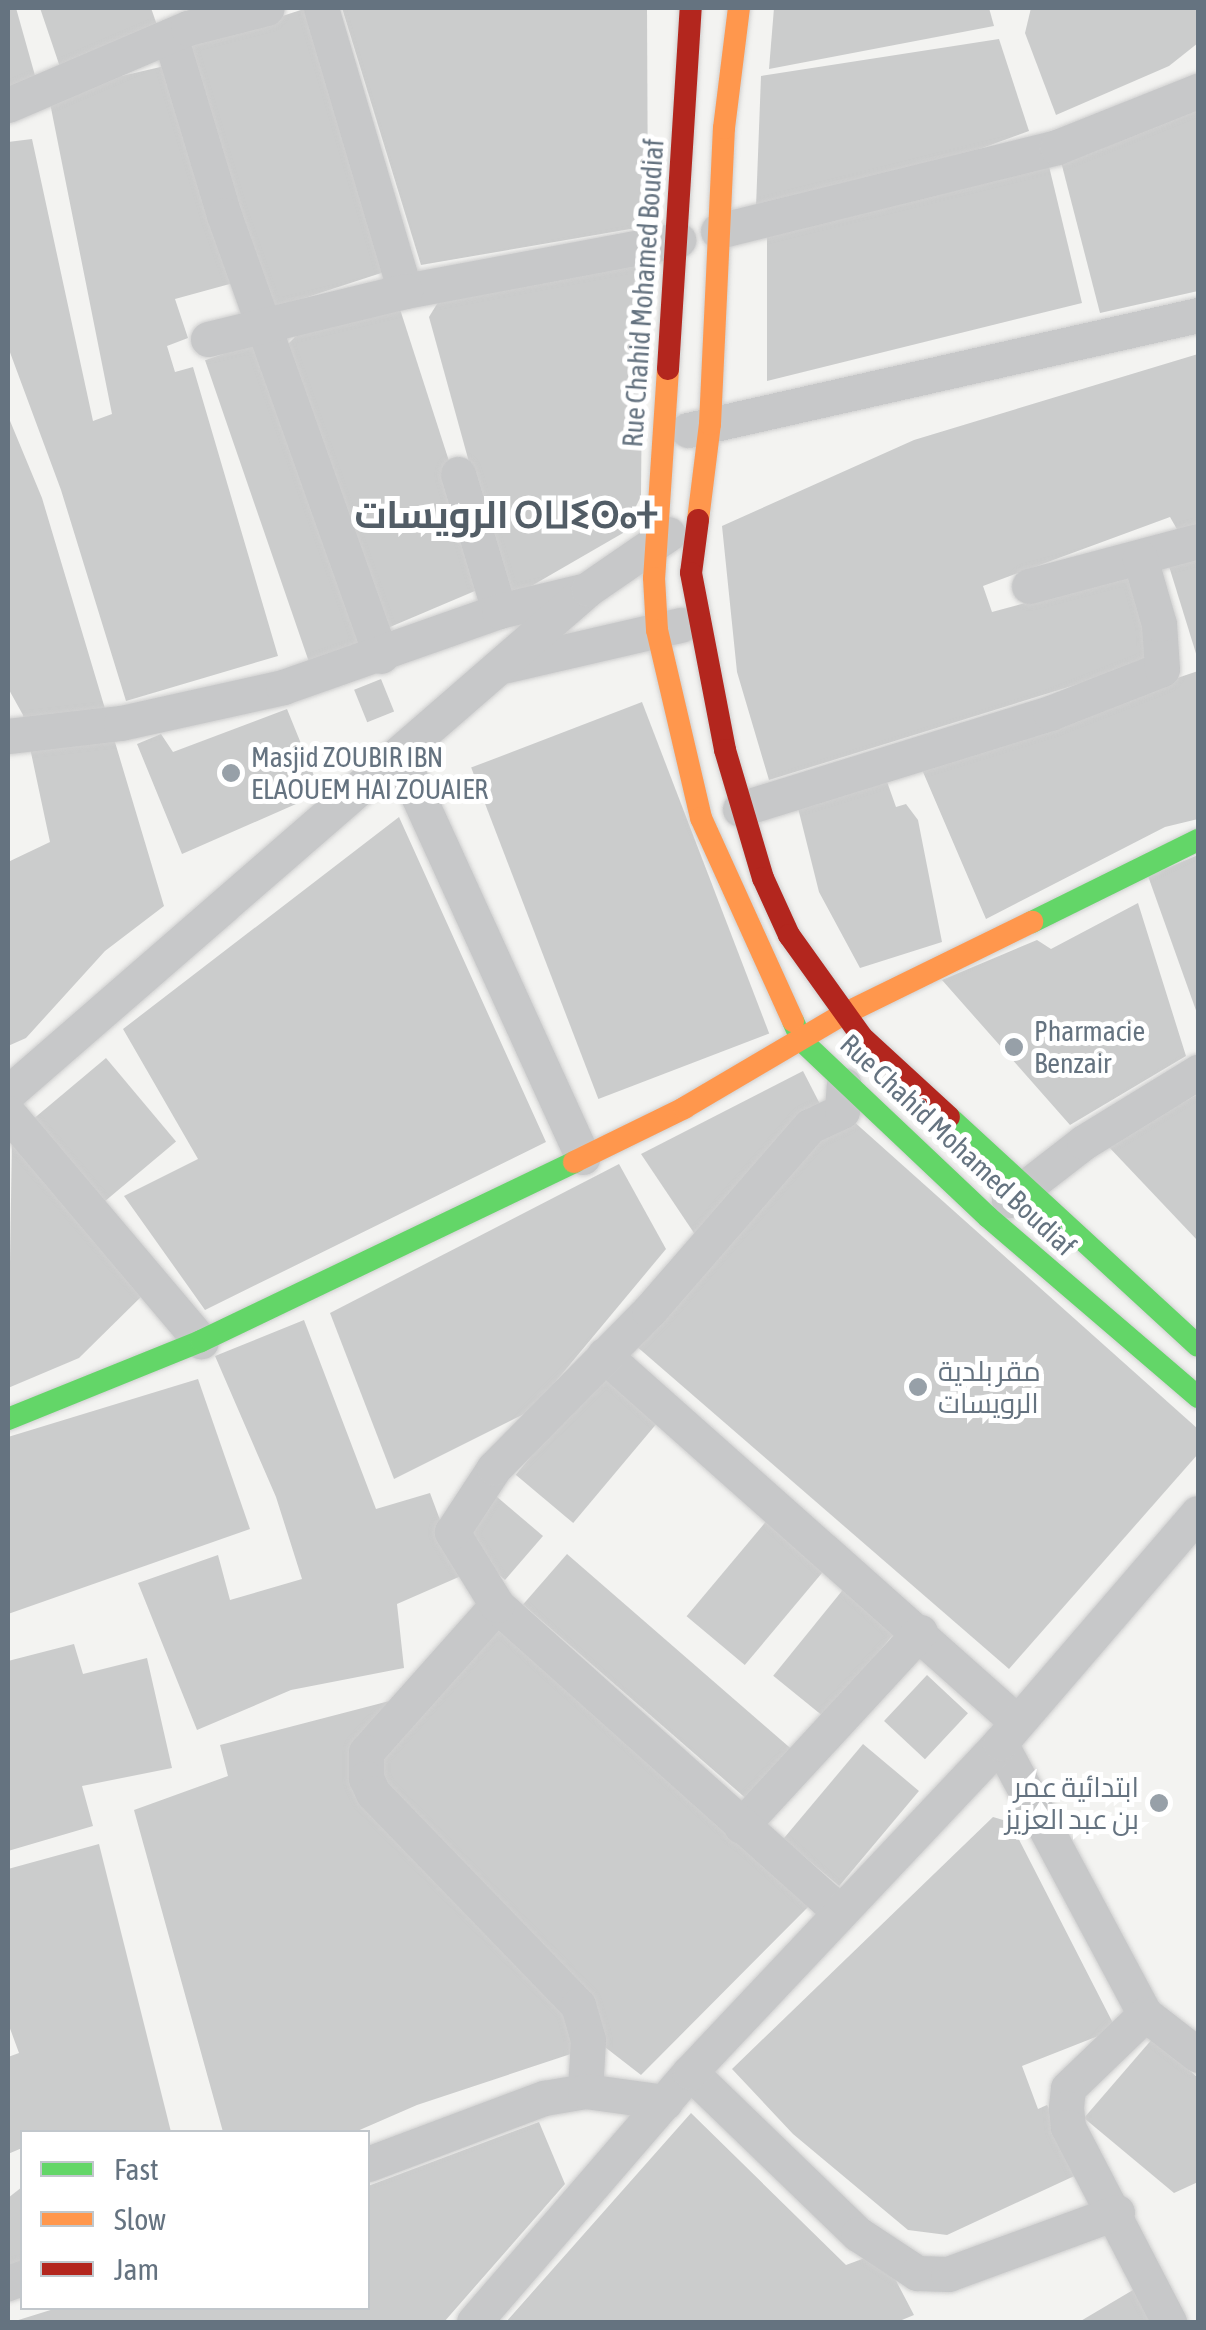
<!DOCTYPE html>
<meta charset="utf-8">
<style>
body{margin:0}
#map{position:relative;width:1206px;height:2330px;overflow:hidden;background:#f3f3f1;font-family:"Asap Condensed",Cairo,"Noto Sans Tifinagh",sans-serif}
div>[style]{position:absolute}
.building>*{inset:0;background:#cbcccc;transform-origin:0 0}
.roads{filter:drop-shadow(0 0 2px #cfcfcf) drop-shadow(0 0 2px #cfcfcf)}
.street>*{height:35px;margin:-17.5px;padding:0 17.5px;transform-origin:17.5px;border-radius:17.5px;background:#c7c8c9}
.fast>*{height:22px;margin:-11px;padding:0 11px;transform-origin:11px;border-radius:11px;background:#63d668}
.slow>*{height:22px;margin:-11px;padding:0 11px;transform-origin:11px;border-radius:11px;background:#ff974d}
.jam>*{height:22px;margin:-11px;padding:0 11px;transform-origin:11px;border-radius:11px;background:#b3261e}
.dots>*{width:28px;height:28px;translate:-50% -50%;box-sizing:border-box;border:5px solid #fff;border-radius:50%}
span{translate:-50% -50%;white-space:nowrap;text-align:center;line-height:1.15;-webkit-text-stroke:10px #fff;paint-order:stroke}
.street-label{font-size:28px;color:#657380}
.poi-label{font-size:28px;color:#657380}
.left{translate:0 -50%;text-align:left}
.right{translate:-100% -50%;text-align:right}
.district-label{font-size:38px;color:#525d66;font-weight:700}
.frame{position:absolute;inset:0;border:10px solid #657380;pointer-events:none}
.legend{position:absolute;left:20px;top:2130px;width:350px;height:180px;box-sizing:border-box;background:#fff;border:2px solid #c1c7cc;margin:0;padding:12px 18px;list-style:none;font-size:30px;color:#657380}
.legend li{display:flex;align-items:center;gap:20px;height:50px}
.legend b{width:50px;border:2px solid #c1c7cc}
</style>
<div id="map">
<div class="building">
<i style="clip-path:polygon(8px 8px,16px 8px,36px 79px,8px 89px)"></i>
<i style="clip-path:polygon(40px 8px,151px 8px,157px 25px,61px 70px)"></i>
<i style="left:307px;top:8px;width:275px;height:125px;rotate:72deg"></i>
<i style="clip-path:polygon(342px 8px,647px 8px,648px 226px,421px 265px)"></i>
<i style="clip-path:polygon(774px 8px,989px 8px,994px 26px,769px 69px)"></i>
<i style="clip-path:polygon(1031px 8px,1198px 8px,1198px 43px,1169px 66px,1056px 115px,1025px 33px)"></i>
<i style="clip-path:polygon(999px 39px,1029px 131px,894px 180px,756px 207px,761px 76px)"></i>
<i style="clip-path:polygon(169px 65px,237px 282px,175px 299px,188px 338px,167px 346px,175px 372px,193px 367px,278px 656px,126px 701px,61px 490px,8px 347px,8px 142px,32px 139px,93px 421px,112px 414px,48px 93px)"></i>
<i style="clip-path:polygon(1198px 107px,1198px 291px,1100px 313px,1059px 154px)"></i>
<i style="clip-path:polygon(1047px 158px,1082px 303px,767px 381px,767px 236px)"></i>
<i style="clip-path:polygon(643px 262px,641px 496px,623px 533px,507px 600px,429px 317px,443px 294px)"></i>
<i style="clip-path:polygon(398px 303px,489px 585px,383px 630px,284px 348px,302px 330px)"></i>
<i style="left:258px;top:342px;width:324px;height:56px;rotate:71deg"></i>
<i style="clip-path:polygon(1198px 354px,1198px 523px,1178px 531px,1170px 517px,983px 586px,992px 612px,1135px 573px,1159px 659px,769px 780px,737px 672px,722px 526px,914px 440px)"></i>
<i style="clip-path:polygon(8px 416px,42px 498px,164px 906px,105px 951px,26px 1038px,8px 1046px,8px 862px,50px 842px,23px 715px,8px 688px)"></i>
<i style="clip-path:polygon(1198px 555px,1198px 660px,1168px 563px)"></i>
<i style="clip-path:polygon(1198px 671px,1198px 819px,1165px 827px,986px 919px,920px 765px)"></i>
<i style="left:381px;top:679px;width:35px;height:29px;rotate:68deg"></i>
<i style="left:642px;top:702px;width:355px;height:183px;rotate:69deg"></i>
<i style="clip-path:polygon(287px 709px,321px 793px,182px 854px,137px 744px,161px 734px,173px 752px)"></i>
<i style="clip-path:polygon(885px 776px,896px 807px,906px 804px,918px 820px,942px 942px,860px 968px,819px 892px,797px 804px)"></i>
<i style="clip-path:polygon(399px 817px,546px 1142px,205px 1310px,124px 1196px,198px 1159px,123px 1029px)"></i>
<i style="clip-path:polygon(1198px 855px,1198px 1016px,1148px 876px)"></i>
<i style="clip-path:polygon(1138px 903px,1186px 1056px,1070px 1125px,942px 980px,1037px 940px,1051px 949px)"></i>
<i style="left:106px;top:1058px;width:109px;height:98px;rotate:50deg"></i>
<i style="clip-path:polygon(803px 1071px,821px 1106px,700px 1242px,641px 1154px)"></i>
<i style="clip-path:polygon(1198px 1094px,1198px 1241px,1107px 1145px)"></i>
<i style="clip-path:polygon(842px 1111px,1198px 1429px,1198px 1454px,1009px 1669px,635px 1345px)"></i>
<i style="clip-path:polygon(12px 1138px,149px 1289px,79px 1358px,8px 1388px)"></i>
<i style="clip-path:polygon(619px 1164px,666px 1249px,532px 1410px,394px 1479px,330px 1313px)"></i>
<i style="clip-path:polygon(304px 1320px,376px 1509px,430px 1493px,461px 1576px,397px 1604px,404px 1668px,291px 1690px,197px 1730px,138px 1583px,218px 1555px,230px 1600px,302px 1579px,276px 1497px,215px 1356px)"></i>
<i style="left:607px;top:1366px;width:75px;height:142px;rotate:40deg"></i>
<i style="clip-path:polygon(198px 1379px,250px 1529px,8px 1614px,8px 1437px)"></i>
<i style="clip-path:polygon(496px 1496px,543px 1536px,505px 1580px,474px 1553px,471px 1527px)"></i>
<i style="left:774px;top:1512px;width:76px;height:136px;rotate:40deg"></i>
<i style="left:567px;top:1554px;width:297px;height:67px;rotate:41deg"></i>
<i style="left:850px;top:1581px;width:67px;height:122px;rotate:39deg"></i>
<i style="clip-path:polygon(504px 1619px,818px 1897px,641px 2075px,601px 2044px,417px 2105px,355px 2132px,223px 2132px,134px 1810px,228px 1776px,220px 1745px,401px 1698px)"></i>
<i style="clip-path:polygon(74px 1644px,83px 1674px,147px 1658px,172px 1768px,82px 1786px,93px 1826px,8px 1851px,8px 1661px)"></i>
<i style="left:927px;top:1675px;width:56px;height:63px;rotate:43deg"></i>
<i style="left:863px;top:1744px;width:73px;height:124px;rotate:40deg"></i>
<i style="clip-path:polygon(993px 1817px,1010px 1822px,1116px 2029px,1022px 2066px,1038px 2109px,1047px 2105px,1083px 2172px,947px 2235px,908px 2230px,793px 2134px,732px 2069px)"></i>
<i style="clip-path:polygon(99px 1844px,171px 2132px,22px 2132px,22px 2148px,8px 2154px,8px 2057px,19px 2053px,8px 2023px,8px 1869px)"></i>
<i style="clip-path:polygon(1153px 2038px,1198px 2078px,1198px 2182px,1174px 2193px,1084px 2118px)"></i>
<i style="clip-path:polygon(691px 2113px,846px 2265px,881px 2252px,914px 2315px,897px 2322px,506px 2322px)"></i>
<i style="clip-path:polygon(539px 2122px,565px 2184px,444px 2322px,12px 2322px,57px 2308px,368px 2308px,368px 2186px)"></i>
<i style="clip-path:polygon(22px 2187px,22px 2261px,8px 2266px,8px 2198px)"></i>
<i style="clip-path:polygon(1138px 2287px,1161px 2322px,1079px 2322px)"></i>
</div>
<div class="roads">
<div class="street">
<i style="left:321px;top:8px;width:295px;rotate:73.5deg"></i>
<i style="left:405px;top:291px;width:278px;rotate:-10.6deg"></i>
<i style="left:170px;top:36px;width:187px;rotate:73.2deg"></i>
<i style="left:224px;top:215px;width:468px;rotate:70.4deg"></i>
<i style="left:8px;top:105px;width:196px;rotate:-23.2deg"></i>
<i style="left:188px;top:28px;width:81px;rotate:-14.2deg"></i>
<i style="left:718px;top:231px;width:349px;rotate:-13.9deg"></i>
<i style="left:1057px;top:147px;width:152px;rotate:-21.7deg"></i>
<i style="left:208px;top:339px;width:203px;rotate:-13.7deg"></i>
<i style="left:688px;top:430px;width:523px;rotate:-12.71deg"></i>
<i style="left:458px;top:474px;width:143px;rotate:73.3deg"></i>
<i style="left:1029px;top:586px;width:175px;rotate:-14.9deg"></i>
<i style="left:507px;top:665px;width:178px;rotate:-13deg"></i>
<i style="left:8px;top:736px;width:114px;rotate:-6.6deg"></i>
<i style="left:121px;top:723px;width:166px;rotate:-12.5deg"></i>
<i style="left:283px;top:687px;width:229px;rotate:-19.4deg"></i>
<i style="left:499px;top:611px;width:85px;rotate:-13.5deg"></i>
<i style="left:399px;top:754px;width:443px;rotate:65.5deg"></i>
<i style="left:740px;top:809px;width:325px;rotate:-17.2deg"></i>
<i style="left:1050px;top:713px;width:120px;rotate:-21.4deg"></i>
<i style="left:1162px;top:669px;width:45px;rotate:-93.8deg"></i>
<i style="left:1159px;top:624px;width:69px;rotate:-106.1deg"></i>
<i style="left:8px;top:1093px;width:768px;rotate:-40.99deg"></i>
<i style="left:588px;top:589px;width:97px;rotate:-34.5deg"></i>
<i style="left:8px;top:1113px;width:299px;rotate:49.8deg"></i>
<i style="left:1009px;top:1200px;width:95px;rotate:-37.7deg"></i>
<i style="left:1084px;top:1142px;width:134px;rotate:-31.6deg"></i>
<i style="left:604px;top:1355px;width:551px;rotate:41.62deg"></i>
<i style="left:497px;top:1605px;width:197px;rotate:131.7deg"></i>
<i style="left:366px;top:1752px;width:26px;rotate:90deg"></i>
<i style="left:366px;top:1778px;width:17px;rotate:65deg"></i>
<i style="left:373px;top:1793px;width:295px;rotate:46deg"></i>
<i style="left:578px;top:2005px;width:36px;rotate:74deg"></i>
<i style="left:588px;top:2040px;width:51px;rotate:93.4deg"></i>
<i style="left:1000px;top:1743px;width:307px;rotate:61.9deg"></i>
<i style="left:1145px;top:2014px;width:67px;rotate:37.7deg"></i>
<i style="left:741px;top:1826px;width:264px;rotate:-47.3deg"></i>
<i style="left:840px;top:1912px;width:460px;rotate:-138.2deg"></i>
<i style="left:497px;top:1605px;width:86px;rotate:-121.7deg"></i>
<i style="left:452px;top:1532px;width:77px;rotate:-56.7deg"></i>
<i style="left:494px;top:1468px;width:221px;rotate:-45.4deg"></i>
<i style="left:649px;top:1311px;width:245px;rotate:-49deg"></i>
<i style="left:810px;top:1126px;width:35px;rotate:-25deg"></i>
<i style="left:842px;top:1111px;width:26px;rotate:-86deg"></i>
<i style="left:1145px;top:2014px;width:107px;rotate:136.1deg"></i>
<i style="left:1068px;top:2088px;width:20px;rotate:96deg"></i>
<i style="left:1066px;top:2108px;width:19px;rotate:84deg"></i>
<i style="left:1068px;top:2127px;width:220px;rotate:62.6deg"></i>
<i style="left:690px;top:2072px;width:233px;rotate:44deg"></i>
<i style="left:858px;top:2234px;width:71px;rotate:33.5deg"></i>
<i style="left:917px;top:2273px;width:31px;rotate:2deg"></i>
<i style="left:948px;top:2274px;width:180px;rotate:-20.1deg"></i>
<i style="left:368px;top:2164px;width:188px;rotate:-20.6deg"></i>
<i style="left:544px;top:2098px;width:42px;rotate:-9.7deg"></i>
<i style="left:585px;top:2091px;width:81px;rotate:7.8deg"></i>
<i style="left:8px;top:2283px;width:15px;rotate:-20deg"></i>
<i style="left:474px;top:2322px;width:330px;rotate:-49.2deg"></i>
<i style="left:690px;top:2072px;width:452px;rotate:-46.7deg"></i>
<i style="left:1000px;top:1743px;width:303px;rotate:-49.3deg"></i>
</div>
<div class="fast">
<i style="left:1032px;top:922px;width:185px;rotate:-26.3deg"></i>
<i style="left:793px;top:1021px;width:22px;rotate:66deg"></i>
<i style="left:802px;top:1041px;width:256px;rotate:43.4deg"></i>
<i style="left:988px;top:1217px;width:277px;rotate:40.6deg"></i>
<i style="left:949px;top:1117px;width:338px;rotate:42.6deg"></i>
<i style="left:8px;top:1419px;width:208px;rotate:-22deg"></i>
<i style="left:201px;top:1341px;width:414px;rotate:-25.6deg"></i>
</div>
<div class="slow">
<i style="left:668px;top:369px;width:209px;rotate:93.8deg"></i>
<i style="left:654px;top:578px;width:52px;rotate:86.7deg"></i>
<i style="left:657px;top:630px;width:193px;rotate:76.8deg"></i>
<i style="left:701px;top:818px;width:223px;rotate:65.6deg"></i>
<i style="left:698px;top:520px;width:97px;rotate:-82.9deg"></i>
<i style="left:710px;top:424px;width:296px;rotate:-87.3deg"></i>
<i style="left:724px;top:128px;width:121px;rotate:-82.9deg"></i>
<i style="left:574px;top:1162px;width:123px;rotate:-26.1deg"></i>
<i style="left:684px;top:1108px;width:183px;rotate:-30.5deg"></i>
<i style="left:842px;top:1015px;width:212px;rotate:-26.1deg"></i>
</div>
<div class="jam">
<i style="left:668px;top:369px;width:362px;rotate:-86.4deg"></i>
<i style="left:698px;top:520px;width:53px;rotate:97.5deg"></i>
<i style="left:691px;top:573px;width:180px;rotate:79.1deg"></i>
<i style="left:725px;top:750px;width:134px;rotate:73.5deg"></i>
<i style="left:763px;top:878px;width:63px;rotate:65.5deg"></i>
<i style="left:789px;top:935px;width:125px;rotate:54.4deg"></i>
<i style="left:862px;top:1037px;width:118px;rotate:42.6deg"></i>
</div>
</div>
<div class="dots">
<i style="left:231px;top:773px;background:#97a0a8"></i>
<i style="left:1014px;top:1047px;background:#97a0a8"></i>
<i style="left:918px;top:1387px;background:#97a0a8"></i>
<i style="left:1159px;top:1803px;background:#97a0a8"></i>
</div>
<div class="street-label">
<span style="left:643px;top:293px;rotate:-86deg">Rue Chahid Mohamed Boudiaf</span>
<span style="left:958px;top:1145px;rotate:43deg">Rue Chahid Mohamed Boudiaf</span>
</div>
<div class="poi-label">
<span class="left" style="left:251px;top:773px">Masjid ZOUBIR IBN<br>ELAOUEM HAI ZOUAIER</span>
<span class="left" style="left:1034px;top:1047px">Pharmacie<br>Benzair</span>
<span class="left" style="left:938px;top:1387px">مقر بلدية<br>الرويسات</span>
<span class="right" style="left:1139px;top:1803px">ابتدائية عمر<br>بن عبد العزيز</span>
</div>
<div class="district-label">
<span style="left:506px;top:515px">الرويسات ⵔⵡⵉⵙⴰⵜ</span>
</div>
<div class="frame"></div>
<ul class="legend">
<li><b style="height:12px;background:#63d668"></b>Fast</li>
<li><b style="height:12px;background:#ff974d"></b>Slow</li>
<li><b style="height:12px;background:#b3261e"></b>Jam</li>
</ul>
</div>
